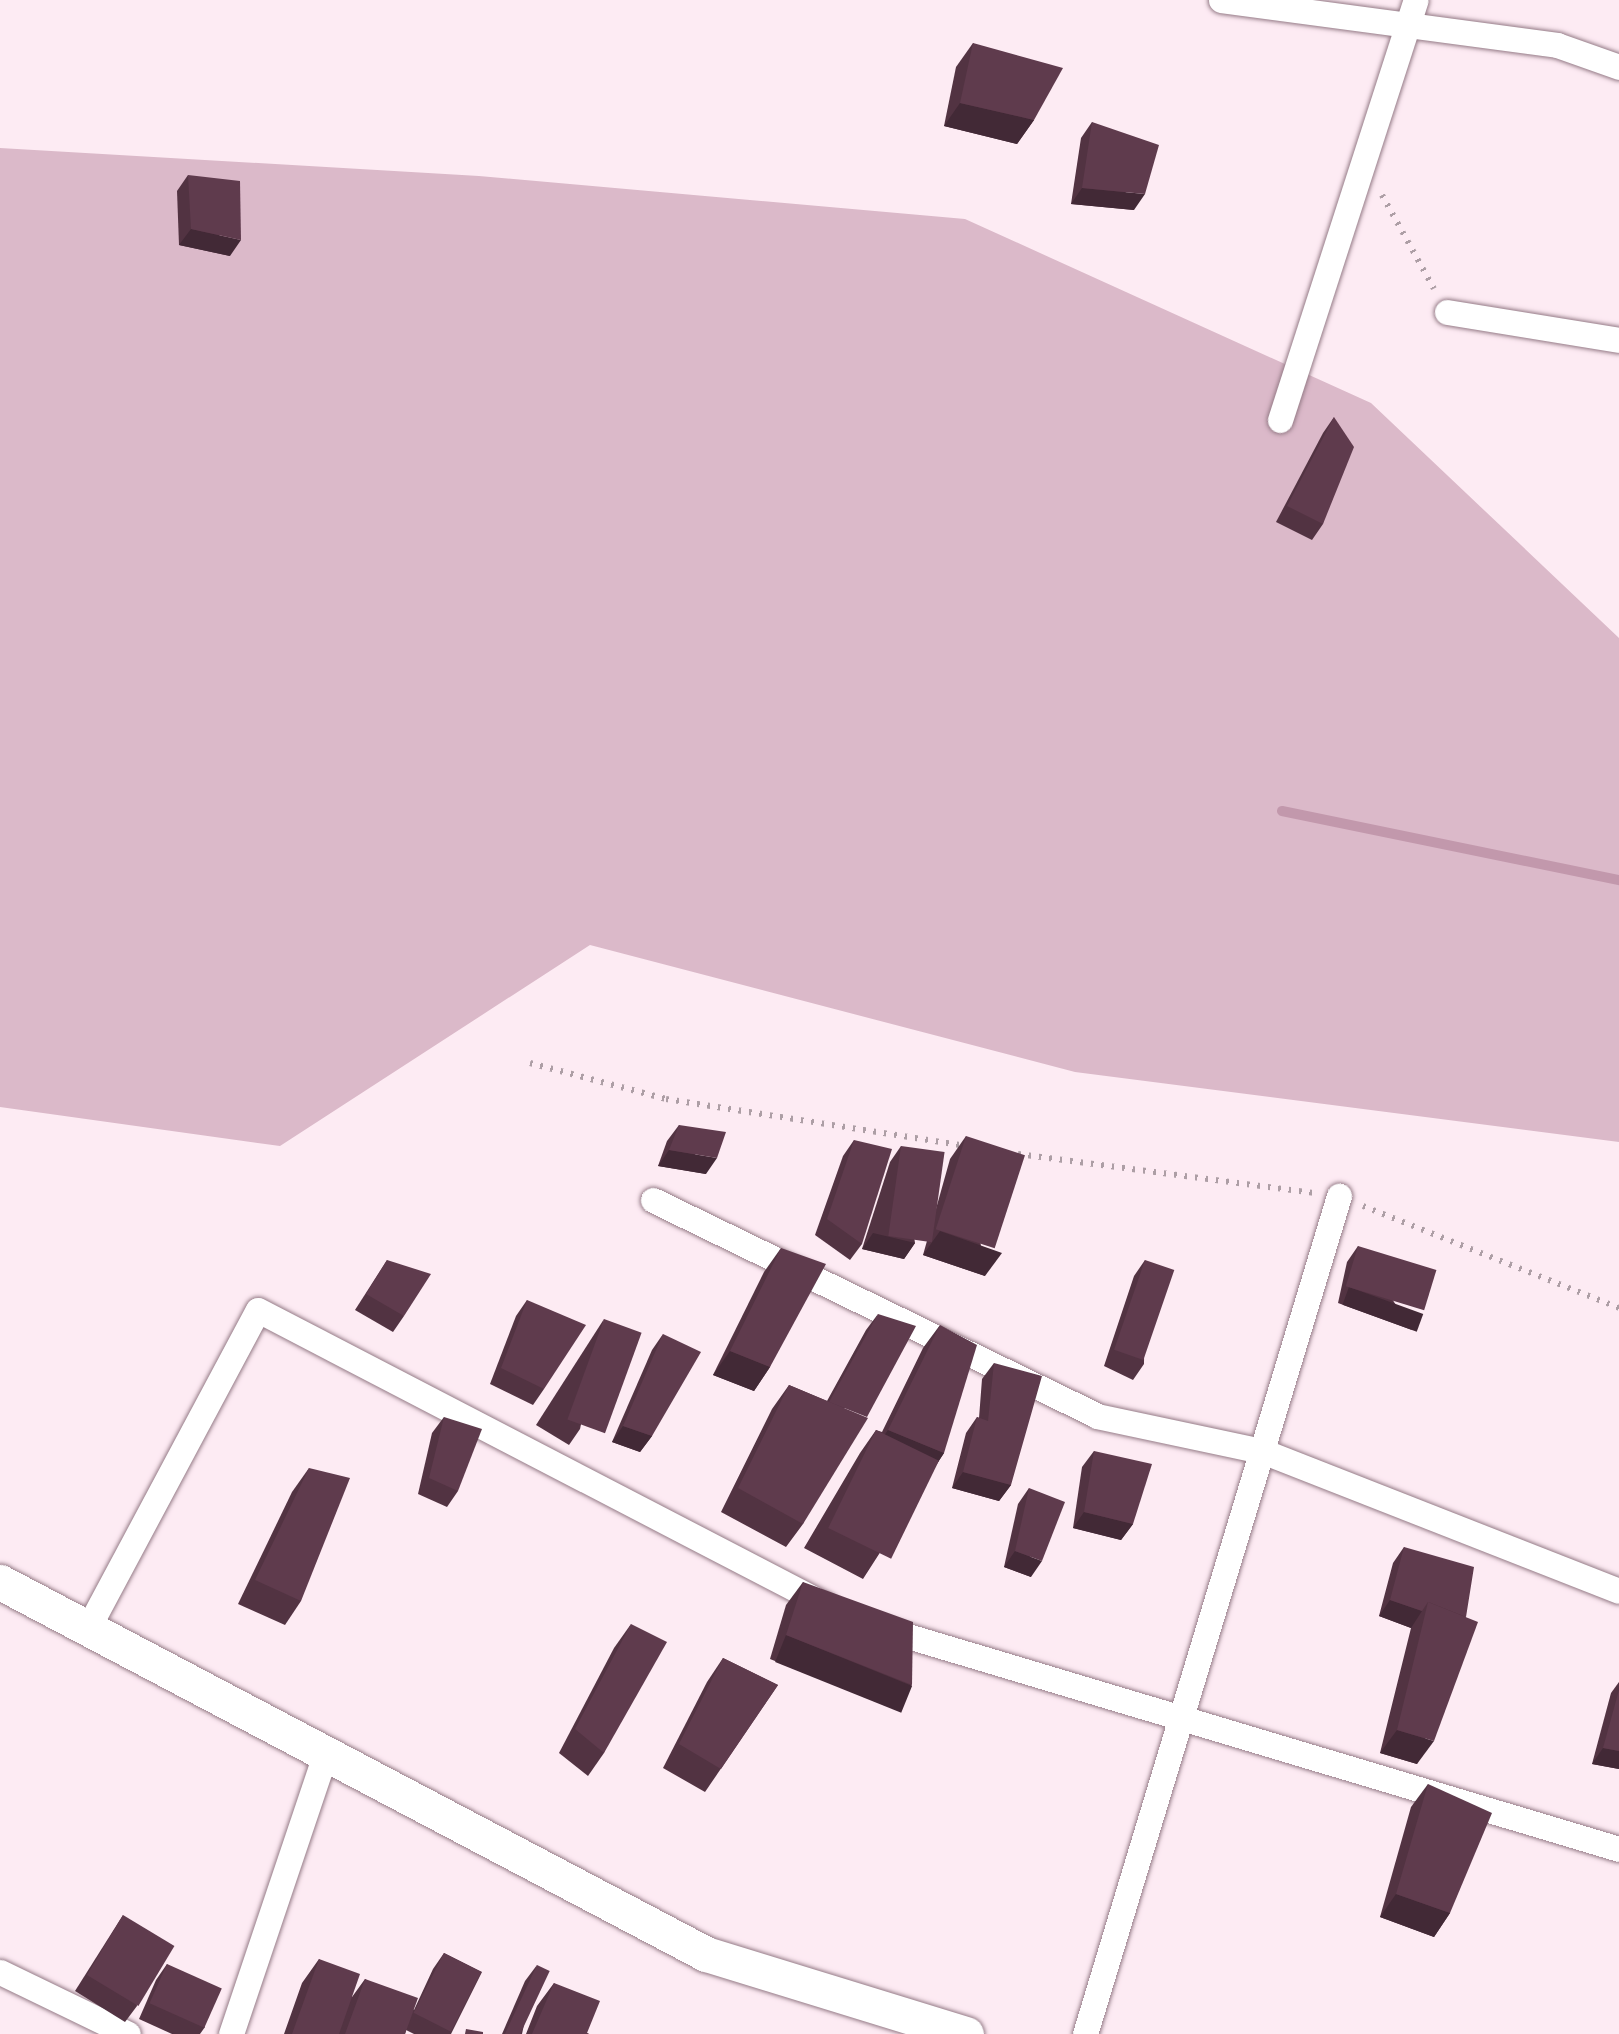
<!DOCTYPE html>
<style>
body{margin:0}
#map{position:relative;width:1619px;height:2034px;overflow:hidden;background:#fdebf3;font-family:"Sofia Sans Condensed",sans-serif}
div>[style]{position:absolute}
.green>*{inset:0;background:#dbb9c9}
.stream>*{height:10px;margin:-5px;padding:0 5px;transform-origin:5px;border-radius:5px;background:#c298ac}
.path>*{height:6px;margin-top:-3px;transform-origin:0;background:repeating-linear-gradient(90deg,#ad9ea5 0 2.5px,transparent 0 10.5px)}
.roads{filter:drop-shadow(0 0 2px #957b87) drop-shadow(0 0 2px #957b87)}
.street>*{height:25px;margin:-12.5px;padding:0 12.5px;transform-origin:12.5px;border-radius:12.5px;background:#fff}
.secondary>*{height:35px;margin:-17.5px;padding:0 17.5px;transform-origin:17.5px;border-radius:17.5px;background:#fff}
.wall>*{inset:0;background:#523342}
.shaded-wall>*{inset:0;background:#422936;transform-origin:0 0}
.building>*{inset:0;background:#5f3b4d;transform-origin:0 0}
span{translate:-50% -50%;white-space:nowrap;text-align:center;line-height:1.15;-webkit-text-stroke:10px #fdebf3;paint-order:stroke}
</style>
<div id="map">
<div class="green">
<i style="clip-path:polygon(0 148px,479px 176px,965px 219px,1371px 403px,1619px 638px,1619px 1142px,1075px 1072px,590px 945px,280px 1146px,0 1107px)"></i>
</div>
<div class="stream">
<i style="left:1282px;top:811px;width:344px;rotate:11.6deg"></i>
</div>
<div class="path">
<i style="left:1382px;top:195px;width:107px;rotate:61deg"></i>
<i style="left:530px;top:1063px;width:141px;rotate:14.8deg"></i>
<i style="left:666px;top:1099px;width:304px;rotate:8.9deg"></i>
<i style="left:1018px;top:1154px;width:298px;rotate:7.5deg"></i>
<i style="left:1363px;top:1206px;width:276px;rotate:21.7deg"></i>
</div>
<div class="roads">
<div class="street">
<i style="left:1221px;top:0;width:339px;rotate:7.6deg"></i>
<i style="left:1557px;top:45px;width:66px;rotate:19.5deg"></i>
<i style="left:1447px;top:312px;width:174px;rotate:9.2deg"></i>
<i style="left:1280px;top:420px;width:441px;rotate:-72.1deg"></i>
<i style="left:653px;top:1200px;width:494px;rotate:25.9deg"></i>
<i style="left:1097px;top:1416px;width:169px;rotate:12deg"></i>
<i style="left:1262px;top:1451px;width:383px;rotate:21.4deg"></i>
<i style="left:89px;top:1626px;width:358px;rotate:-61.9deg"></i>
<i style="left:258px;top:1310px;width:640px;rotate:27.45deg"></i>
<i style="left:881px;top:1628px;width:770px;rotate:16.67deg"></i>
<i style="left:0;top:1972px;width:142px;rotate:25.8deg"></i>
<i style="left:231px;top:2034px;width:298px;rotate:-71.4deg"></i>
<i style="left:1085px;top:2034px;width:876px;rotate:-73.14deg"></i>
</div>
<div class="secondary">
<i style="left:0;top:1582px;width:798px;rotate:27.79deg"></i>
<i style="left:706px;top:1954px;width:272px;rotate:17.1deg"></i>
</div>
</div>
<div class="wall">
<i style="clip-path:polygon(973px 43px,1034px 120px,1017px 144px,944px 126px,956px 67px)"></i>
<i style="clip-path:polygon(1092px 122px,1134px 210px,1071px 204px,1081px 138px)"></i>
<i style="clip-path:polygon(188px 175px,230px 256px,179px 245px,177px 191px)"></i>
<i style="clip-path:polygon(1334px 417px,1323px 524px,1312px 540px,1276px 522px,1323px 433px)"></i>
<i style="clip-path:polygon(679px 1125px,706px 1174px,658px 1166px,667px 1141px)"></i>
<i style="clip-path:polygon(966px 1136px,985px 1276px,923px 1255px,950px 1159px)"></i>
<i style="clip-path:polygon(854px 1140px,862px 1244px,850px 1260px,815px 1235px,843px 1156px)"></i>
<i style="clip-path:polygon(901px 1146px,915px 1243px,904px 1259px,862px 1249px,890px 1162px)"></i>
<i style="clip-path:polygon(1358px 1246px,1412px 1330px,1338px 1303px,1347px 1262px)"></i>
<i style="clip-path:polygon(781px 1248px,770px 1367px,754px 1391px,713px 1375px,764px 1272px)"></i>
<i style="clip-path:polygon(387px 1260px,404px 1316px,393px 1332px,355px 1310px)"></i>
<i style="clip-path:polygon(1145px 1260px,1144px 1364px,1133px 1380px,1104px 1366px,1134px 1276px)"></i>
<i style="clip-path:polygon(527px 1300px,544px 1389px,533px 1405px,490px 1384px,516px 1316px)"></i>
<i style="clip-path:polygon(878px 1314px,803px 1524px,786px 1547px,721px 1512px,772px 1409px,789px 1385px,827px 1401px,866px 1330px)"></i>
<i style="clip-path:polygon(604px 1319px,580px 1429px,569px 1445px,536px 1425px)"></i>
<i style="clip-path:polygon(940px 1325px,944px 1453px,863px 1579px,804px 1548px,860px 1453px,876px 1430px,882px 1432px,923px 1348px)"></i>
<i style="clip-path:polygon(663px 1334px,652px 1436px,640px 1452px,612px 1442px,652px 1350px)"></i>
<i style="clip-path:polygon(994px 1363px,1011px 1485px,999px 1501px,952px 1488px,966px 1433px,977px 1417px,979px 1418px,982px 1379px)"></i>
<i style="clip-path:polygon(444px 1417px,458px 1491px,447px 1507px,418px 1494px,432px 1433px)"></i>
<i style="clip-path:polygon(1094px 1451px,1133px 1524px,1121px 1540px,1073px 1528px,1082px 1467px)"></i>
<i style="clip-path:polygon(309px 1468px,301px 1601px,285px 1625px,238px 1604px,292px 1492px)"></i>
<i style="clip-path:polygon(1029px 1488px,1031px 1577px,1004px 1567px,1018px 1504px)"></i>
<i style="clip-path:polygon(1404px 1547px,1466px 1617px,1417px 1764px,1380px 1753px,1411px 1628px,1379px 1616px,1393px 1563px)"></i>
<i style="clip-path:polygon(803px 1582px,912px 1685px,895px 1709px,770px 1659px,786px 1605px)"></i>
<i style="clip-path:polygon(631px 1624px,604px 1753px,588px 1776px,559px 1753px,614px 1648px)"></i>
<i style="clip-path:polygon(723px 1658px,778px 1685px,705px 1792px,663px 1768px,707px 1682px)"></i>
<i style="clip-path:polygon(1619px 1682px,1619px 1769px,1592px 1764px,1611px 1693px)"></i>
<i style="clip-path:polygon(1428px 1784px,1450px 1913px,1434px 1937px,1380px 1917px,1411px 1807px)"></i>
<i style="clip-path:polygon(123px 1915px,137px 2006px,125px 2022px,75px 1991px)"></i>
<i style="clip-path:polygon(444px 1953px,482px 1972px,451px 2034px,414px 2034px,406px 2030px,405px 2034px,284px 2034px,302px 1983px,319px 1959px,352px 1997px,365px 1979px,414px 2010px,433px 1969px)"></i>
<i style="clip-path:polygon(167px 1964px,205px 2027px,200px 2034px,172px 2034px,139px 2019px,156px 1980px)"></i>
<i style="clip-path:polygon(537px 1965px,522px 2034px,502px 2034px,525px 1981px)"></i>
<i style="clip-path:polygon(554px 1983px,587px 2033px,589px 2034px,526px 2034px,537px 2006px)"></i>
</div>
<div class="shaded-wall">
<i style="clip-path:polygon(960px 103px,1034px 120px,1017px 144px,944px 126px)"></i>
<i style="clip-path:polygon(1082px 188px,1145px 194px,1134px 210px,1071px 204px)"></i>
<i style="clip-path:polygon(191px 229px,241px 240px,230px 256px,179px 245px)"></i>
<i style="clip-path:polygon(669px 1150px,717px 1158px,706px 1174px,658px 1166px)"></i>
<i style="clip-path:polygon(940px 1231px,1002px 1253px,985px 1276px,923px 1255px)"></i>
<i style="clip-path:polygon(873px 1233px,915px 1243px,904px 1259px,862px 1249px)"></i>
<i style="left:1349px;top:1287px;width:79px;height:19px;rotate:20deg"></i>
<i style="clip-path:polygon(730px 1351px,770px 1367px,754px 1391px,713px 1375px)"></i>
<i style="clip-path:polygon(623px 1426px,652px 1436px,640px 1452px,612px 1442px)"></i>
<i style="clip-path:polygon(888px 1430px,944px 1453px,928px 1477px,871px 1454px)"></i>
<i style="clip-path:polygon(963px 1472px,1011px 1485px,999px 1501px,952px 1488px)"></i>
<i style="clip-path:polygon(1084px 1512px,1133px 1524px,1121px 1540px,1073px 1528px)"></i>
<i style="clip-path:polygon(1015px 1551px,1042px 1561px,1031px 1577px,1004px 1567px)"></i>
<i style="clip-path:polygon(1390px 1600px,1422px 1611px,1411px 1628px,1379px 1616px)"></i>
<i style="left:786px;top:1635px;width:136px;height:29px;rotate:22deg"></i>
<i style="clip-path:polygon(1397px 1730px,1434px 1741px,1417px 1764px,1380px 1753px)"></i>
<i style="clip-path:polygon(1603px 1748px,1619px 1751px,1619px 1769px,1592px 1764px)"></i>
<i style="clip-path:polygon(1396px 1894px,1450px 1913px,1434px 1937px,1380px 1917px)"></i>
</div>
<div class="building">
<i style="clip-path:polygon(973px 43px,1063px 68px,1034px 120px,960px 103px)"></i>
<i style="clip-path:polygon(1092px 122px,1159px 145px,1145px 194px,1082px 188px)"></i>
<i style="clip-path:polygon(188px 175px,240px 181px,241px 240px,191px 229px)"></i>
<i style="clip-path:polygon(1334px 417px,1354px 447px,1323px 524px,1287px 506px)"></i>
<i style="clip-path:polygon(679px 1125px,726px 1132px,717px 1158px,669px 1150px)"></i>
<i style="left:966px;top:1136px;width:62px;height:98px;rotate:18deg"></i>
<i style="clip-path:polygon(854px 1140px,892px 1149px,862px 1244px,827px 1219px)"></i>
<i style="left:901px;top:1146px;width:44px;height:91px;rotate:8deg"></i>
<i style="left:1358px;top:1246px;width:82px;height:42px;rotate:17deg"></i>
<i style="clip-path:polygon(781px 1248px,826px 1264px,770px 1367px,730px 1351px)"></i>
<i style="clip-path:polygon(387px 1260px,431px 1274px,404px 1316px,366px 1294px)"></i>
<i style="left:1145px;top:1260px;width:31px;height:95px;rotate:19deg"></i>
<i style="clip-path:polygon(527px 1300px,586px 1325px,544px 1389px,501px 1368px)"></i>
<i style="clip-path:polygon(878px 1314px,916px 1326px,867px 1417px,829px 1402px)"></i>
<i style="left:604px;top:1319px;width:40px;height:107px;rotate:20deg"></i>
<i style="clip-path:polygon(940px 1325px,977px 1345px,944px 1453px,888px 1430px)"></i>
<i style="clip-path:polygon(663px 1334px,701px 1352px,652px 1436px,623px 1426px)"></i>
<i style="clip-path:polygon(994px 1363px,1042px 1376px,1011px 1485px,963px 1472px,977px 1417px,988px 1421px)"></i>
<i style="clip-path:polygon(789px 1385px,868px 1418px,803px 1524px,738px 1488px)"></i>
<i style="clip-path:polygon(444px 1417px,482px 1429px,458px 1491px,429px 1478px)"></i>
<i style="left:876px;top:1430px;width:70px;height:109px;rotate:26deg"></i>
<i style="clip-path:polygon(1094px 1451px,1152px 1464px,1133px 1524px,1084px 1512px)"></i>
<i style="clip-path:polygon(309px 1468px,350px 1478px,301px 1601px,255px 1580px)"></i>
<i style="clip-path:polygon(1029px 1488px,1065px 1502px,1042px 1561px,1015px 1551px)"></i>
<i style="clip-path:polygon(1404px 1547px,1474px 1567px,1466px 1617px,1428px 1602px,1422px 1611px,1390px 1600px)"></i>
<i style="clip-path:polygon(803px 1582px,913px 1622px,912px 1685px,786px 1635px)"></i>
<i style="clip-path:polygon(1428px 1602px,1478px 1622px,1434px 1741px,1397px 1730px)"></i>
<i style="clip-path:polygon(631px 1624px,667px 1642px,604px 1753px,575px 1729px)"></i>
<i style="clip-path:polygon(723px 1658px,778px 1685px,721px 1769px,679px 1744px)"></i>
<i style="clip-path:polygon(1619px 1690px,1619px 1751px,1603px 1748px)"></i>
<i style="clip-path:polygon(1428px 1784px,1492px 1813px,1450px 1913px,1396px 1894px)"></i>
<i style="left:123px;top:1915px;width:60px;height:70px;rotate:31deg"></i>
<i style="left:444px;top:1953px;width:42px;height:67px;rotate:27deg"></i>
<i style="clip-path:polygon(319px 1959px,360px 1974px,339px 2034px,292px 2034px)"></i>
<i style="left:167px;top:1964px;width:60px;height:43px;rotate:24deg"></i>
<i style="left:537px;top:1965px;width:14px;height:76px;rotate:25deg"></i>
<i style="clip-path:polygon(365px 1979px,418px 1998px,405px 2034px,345px 2034px)"></i>
<i style="clip-path:polygon(554px 1983px,600px 2001px,587px 2033px,589px 2034px,532px 2034px)"></i>
<i style="clip-path:polygon(466px 2029px,483px 2032px,483px 2034px,465px 2034px)"></i>
</div>
</div>
